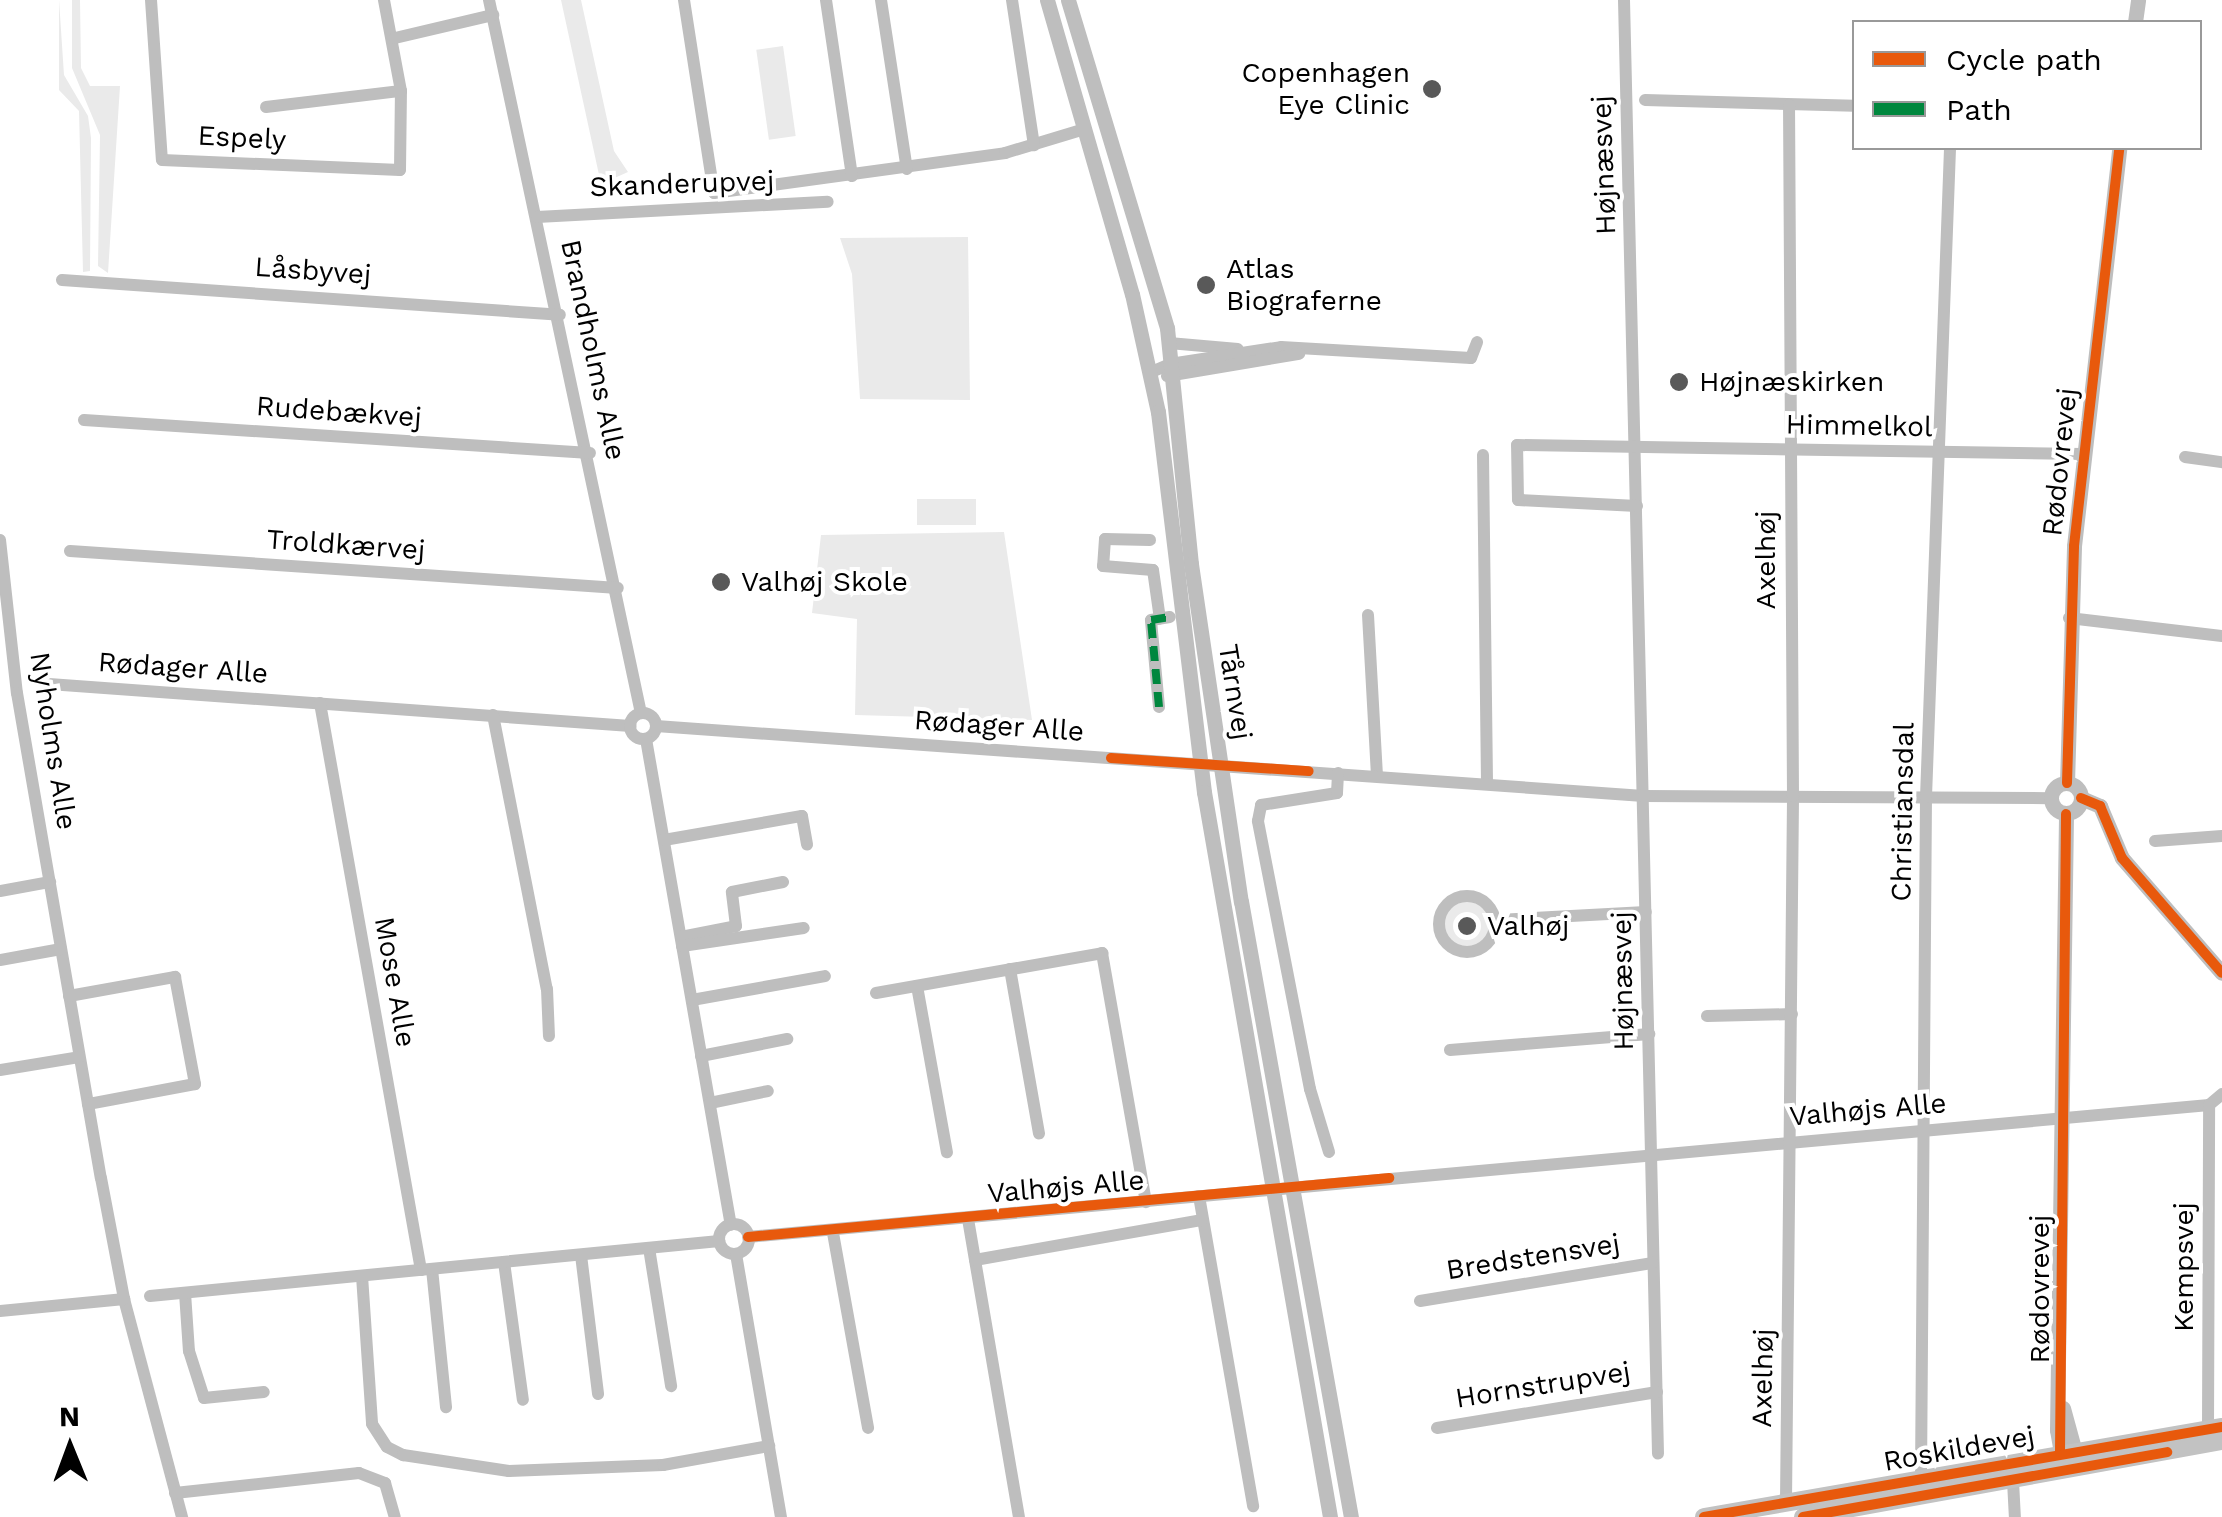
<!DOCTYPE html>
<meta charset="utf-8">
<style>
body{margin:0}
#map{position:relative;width:2222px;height:1517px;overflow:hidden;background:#fff;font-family:"Work Sans",sans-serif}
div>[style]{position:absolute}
.green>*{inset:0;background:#eaeaea;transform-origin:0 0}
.round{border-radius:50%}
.minor>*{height:12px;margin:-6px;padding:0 6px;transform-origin:6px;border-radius:6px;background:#bebebe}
.minor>.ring{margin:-6px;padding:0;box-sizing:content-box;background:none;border:12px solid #bebebe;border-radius:50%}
.tertiary>*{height:15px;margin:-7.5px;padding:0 7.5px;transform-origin:7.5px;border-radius:7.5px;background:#bebebe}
.tertiary>.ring{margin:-7.5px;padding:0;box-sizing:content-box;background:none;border:15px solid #bebebe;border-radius:50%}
.secondary>*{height:18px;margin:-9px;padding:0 9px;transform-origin:9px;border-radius:9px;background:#c2c2c2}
.quiet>*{height:8px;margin-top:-4px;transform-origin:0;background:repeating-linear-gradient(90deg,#00873e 0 15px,transparent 0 23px)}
.cycleway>*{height:10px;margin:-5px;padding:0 5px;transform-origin:5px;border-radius:5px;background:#e8590c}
.dots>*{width:28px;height:28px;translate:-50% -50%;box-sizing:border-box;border:5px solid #fff;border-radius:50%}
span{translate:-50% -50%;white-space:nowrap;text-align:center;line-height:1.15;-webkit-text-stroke:8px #fff;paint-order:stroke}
.poi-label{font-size:28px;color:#000}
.right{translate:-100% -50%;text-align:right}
.left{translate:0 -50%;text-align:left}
.street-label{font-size:28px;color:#000}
.legend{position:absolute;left:1852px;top:20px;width:350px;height:130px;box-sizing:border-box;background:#fff;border:2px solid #999;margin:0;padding:12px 18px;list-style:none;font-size:30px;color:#000}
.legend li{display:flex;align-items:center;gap:20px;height:50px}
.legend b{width:50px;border:2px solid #999}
.north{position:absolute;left:20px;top:1397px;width:100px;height:100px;-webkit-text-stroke:8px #fff;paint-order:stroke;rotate:359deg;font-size:28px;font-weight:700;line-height:40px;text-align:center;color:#000}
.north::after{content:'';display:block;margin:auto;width:35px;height:45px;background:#000;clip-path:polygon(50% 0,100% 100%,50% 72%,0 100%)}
</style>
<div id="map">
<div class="green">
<i style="clip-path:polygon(59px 0,64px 75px,88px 116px,91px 138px,90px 271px,83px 272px,79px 111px,59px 90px)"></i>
<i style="clip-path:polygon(72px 0,80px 0,81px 68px,90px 86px,120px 86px,108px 273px,98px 266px,100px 135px,72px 68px)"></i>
<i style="clip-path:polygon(561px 0,581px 0,614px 151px,628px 172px,601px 184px)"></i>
<i style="left:783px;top:46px;width:91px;height:27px;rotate:82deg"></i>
<i style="clip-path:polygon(968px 237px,970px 400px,860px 399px,852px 274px,840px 238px)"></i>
<i style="left:917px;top:499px;width:59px;height:26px"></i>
<i style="clip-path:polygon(1004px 532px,1032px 720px,855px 715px,857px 619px,812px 613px,821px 535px)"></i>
<i class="round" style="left:1443px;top:900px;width:48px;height:48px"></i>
</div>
<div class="minor">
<i style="left:151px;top:0;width:160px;rotate:86.1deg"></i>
<i style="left:162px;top:160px;width:238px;rotate:2.4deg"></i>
<i style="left:400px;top:170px;width:79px;rotate:-89.3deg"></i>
<i style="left:401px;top:91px;width:93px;rotate:-100.6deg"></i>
<i style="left:489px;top:0;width:729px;rotate:77.97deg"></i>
<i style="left:684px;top:0;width:195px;rotate:81.2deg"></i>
<i style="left:714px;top:193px;width:294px;rotate:-7.8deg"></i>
<i style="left:1005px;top:153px;width:84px;rotate:-16.7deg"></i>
<i style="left:826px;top:0;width:178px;rotate:81.6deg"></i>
<i style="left:881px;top:0;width:171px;rotate:81.3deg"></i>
<i style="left:1012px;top:0;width:147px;rotate:81.4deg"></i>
<i style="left:1624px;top:0;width:1454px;rotate:88.66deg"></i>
<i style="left:395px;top:38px;width:101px;rotate:-13.2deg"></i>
<i style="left:1645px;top:100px;width:209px;rotate:1.6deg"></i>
<i style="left:266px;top:107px;width:136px;rotate:-6.8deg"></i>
<i style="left:537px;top:217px;width:291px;rotate:-3deg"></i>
<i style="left:62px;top:280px;width:499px;rotate:4deg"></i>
<i style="left:1169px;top:343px;width:69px;rotate:5deg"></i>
<i style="left:1149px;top:373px;width:23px;rotate:-23deg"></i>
<i style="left:1170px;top:364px;width:112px;rotate:-8.7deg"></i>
<i style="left:1281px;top:347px;width:190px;rotate:3.3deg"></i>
<i style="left:1471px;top:358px;width:17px;rotate:-69deg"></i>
<i style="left:1167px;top:376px;width:134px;rotate:-9.5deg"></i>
<i style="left:84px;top:420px;width:507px;rotate:3.73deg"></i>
<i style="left:1483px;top:455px;width:328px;rotate:89.3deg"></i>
<i style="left:2185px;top:457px;width:37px;rotate:8deg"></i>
<i style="left:1637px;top:506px;width:119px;rotate:-177.1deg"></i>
<i style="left:1518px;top:500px;width:55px;rotate:-91deg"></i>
<i style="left:1517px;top:445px;width:565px;rotate:0.91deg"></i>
<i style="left:0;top:540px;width:154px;rotate:83.7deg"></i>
<i style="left:17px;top:693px;width:492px;rotate:80.2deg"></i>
<i style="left:101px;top:1178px;width:123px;rotate:79.2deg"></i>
<i style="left:124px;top:1299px;width:226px;rotate:75.1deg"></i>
<i style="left:1150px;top:540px;width:45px;rotate:-178.7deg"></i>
<i style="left:1105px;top:539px;width:27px;rotate:94deg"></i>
<i style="left:1103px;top:566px;width:50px;rotate:4.6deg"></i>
<i style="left:1153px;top:570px;width:49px;rotate:81.9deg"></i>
<i style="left:70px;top:551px;width:549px;rotate:3.86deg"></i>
<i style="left:1368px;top:615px;width:161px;rotate:86.8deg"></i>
<i style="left:2069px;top:618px;width:154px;rotate:6.7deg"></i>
<i style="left:49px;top:684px;width:583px;rotate:4.13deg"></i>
<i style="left:320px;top:703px;width:576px;rotate:79.9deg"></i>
<i style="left:1159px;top:707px;width:87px;rotate:-95.3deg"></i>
<i style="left:1151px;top:620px;width:19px;rotate:-9deg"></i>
<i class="ring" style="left:630px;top:713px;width:14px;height:14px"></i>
<i style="left:493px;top:715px;width:279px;rotate:78.9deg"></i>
<i style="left:547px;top:989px;width:47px;rotate:87.6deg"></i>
<i style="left:656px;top:726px;width:990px;rotate:4.05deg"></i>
<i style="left:1644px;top:796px;width:406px;rotate:0.3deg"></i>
<i style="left:646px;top:739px;width:493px;rotate:80.1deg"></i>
<i style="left:664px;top:840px;width:140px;rotate:-9.9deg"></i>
<i style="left:802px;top:816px;width:29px;rotate:80deg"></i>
<i style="left:2155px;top:841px;width:67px;rotate:-4.3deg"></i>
<i style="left:0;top:891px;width:51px;rotate:-10.2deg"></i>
<i class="ring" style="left:1439px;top:896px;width:44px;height:44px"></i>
<i style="left:1498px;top:920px;width:148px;rotate:-3.1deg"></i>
<i style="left:681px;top:937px;width:56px;rotate:-11.3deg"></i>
<i style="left:736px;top:926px;width:34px;rotate:-97deg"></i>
<i style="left:732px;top:892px;width:52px;rotate:-11.1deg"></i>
<i style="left:682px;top:946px;width:123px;rotate:-8.4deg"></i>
<i style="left:0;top:960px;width:62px;rotate:-10.2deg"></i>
<i style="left:1010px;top:969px;width:167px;rotate:80deg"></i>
<i style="left:917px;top:986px;width:169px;rotate:79.8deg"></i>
<i style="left:876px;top:993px;width:230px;rotate:-10deg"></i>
<i style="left:1102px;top:953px;width:253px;rotate:80deg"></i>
<i style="left:69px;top:996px;width:108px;rotate:-10.2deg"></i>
<i style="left:175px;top:977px;width:109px;rotate:79.4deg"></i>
<i style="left:195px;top:1084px;width:109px;rotate:169.4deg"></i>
<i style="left:692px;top:1000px;width:135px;rotate:-10.2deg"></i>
<i style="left:1707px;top:1016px;width:85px;rotate:-1.3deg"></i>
<i style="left:1450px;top:1050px;width:200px;rotate:-4.6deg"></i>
<i style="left:701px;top:1056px;width:88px;rotate:-11.2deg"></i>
<i style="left:0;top:1070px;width:80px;rotate:-9.3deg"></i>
<i style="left:710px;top:1103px;width:59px;rotate:-11.7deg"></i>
<i style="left:1329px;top:1152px;width:66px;rotate:-106.8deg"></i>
<i style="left:1310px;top:1089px;width:273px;rotate:-101deg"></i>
<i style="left:1258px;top:821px;width:16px;rotate:-79deg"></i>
<i style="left:1261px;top:805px;width:77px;rotate:-9deg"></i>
<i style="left:1337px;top:793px;width:20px;rotate:-87deg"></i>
<i style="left:1199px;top:1196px;width:315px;rotate:80.1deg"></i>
<i style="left:968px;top:1219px;width:302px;rotate:80.3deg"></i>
<i class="ring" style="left:719px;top:1224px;width:18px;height:18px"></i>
<i style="left:833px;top:1233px;width:198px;rotate:79.8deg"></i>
<i style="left:748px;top:1237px;width:1467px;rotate:-5.16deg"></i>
<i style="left:2209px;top:1105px;width:17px;rotate:-40deg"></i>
<i style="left:649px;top:1248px;width:140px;rotate:80.9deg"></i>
<i style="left:736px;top:1254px;width:267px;rotate:80.3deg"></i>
<i style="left:581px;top:1255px;width:140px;rotate:83deg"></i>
<i style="left:975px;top:1260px;width:231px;rotate:-10deg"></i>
<i style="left:504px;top:1262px;width:139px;rotate:82.2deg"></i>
<i style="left:432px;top:1269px;width:139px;rotate:84.2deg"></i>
<i style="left:362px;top:1276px;width:148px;rotate:86.1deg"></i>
<i style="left:372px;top:1424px;width:27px;rotate:57deg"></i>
<i style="left:387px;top:1447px;width:18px;rotate:27deg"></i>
<i style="left:403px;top:1455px;width:107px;rotate:8.6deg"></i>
<i style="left:509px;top:1471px;width:154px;rotate:-2.2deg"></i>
<i style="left:663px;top:1465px;width:108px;rotate:-10.2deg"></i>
<i style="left:185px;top:1293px;width:58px;rotate:86.1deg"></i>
<i style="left:189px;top:1351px;width:49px;rotate:72.3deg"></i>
<i style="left:204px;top:1398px;width:60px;rotate:-5.7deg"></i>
<i style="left:150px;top:1296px;width:572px;rotate:-5.52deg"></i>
<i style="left:1420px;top:1301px;width:236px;rotate:-9.3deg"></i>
<i style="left:0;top:1311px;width:125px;rotate:-5.5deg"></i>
<i style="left:1437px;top:1428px;width:223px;rotate:-9.3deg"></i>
<i style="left:2208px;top:1429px;width:324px;rotate:-89.8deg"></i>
<i style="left:1921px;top:1478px;width:681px;rotate:-89.58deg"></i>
<i style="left:1926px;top:797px;width:649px;rotate:-87.88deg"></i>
<i style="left:2013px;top:1481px;width:36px;rotate:87deg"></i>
<i style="left:175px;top:1493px;width:185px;rotate:-6.2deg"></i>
<i style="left:359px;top:1473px;width:28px;rotate:21deg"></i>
<i style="left:385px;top:1483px;width:35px;rotate:74deg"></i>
<i style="left:1786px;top:1502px;width:706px;rotate:-89.43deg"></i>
<i style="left:1793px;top:796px;width:691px;rotate:-90.33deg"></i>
</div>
<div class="tertiary">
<i style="left:1047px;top:0;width:306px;rotate:73.9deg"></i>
<i style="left:1132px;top:294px;width:121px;rotate:77.6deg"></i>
<i style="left:1158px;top:412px;width:383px;rotate:83.1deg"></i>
<i style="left:1204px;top:792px;width:736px;rotate:80.14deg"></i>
<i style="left:1068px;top:0;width:343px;rotate:73.2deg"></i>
<i style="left:1167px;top:328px;width:237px;rotate:84.2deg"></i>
<i style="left:1191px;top:564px;width:341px;rotate:81.6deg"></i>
<i style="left:1241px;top:901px;width:626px;rotate:79.88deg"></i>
<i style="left:2135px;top:22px;width:22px;rotate:-82deg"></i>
<i class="ring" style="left:2051px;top:783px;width:15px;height:15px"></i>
<i style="left:2067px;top:783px;width:237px;rotate:-88.3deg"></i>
<i style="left:2074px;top:546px;width:401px;rotate:-83.5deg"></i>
<i style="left:2081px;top:798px;width:21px;rotate:23deg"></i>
<i style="left:2100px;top:806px;width:56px;rotate:67.1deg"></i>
<i style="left:2122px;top:858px;width:152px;rotate:49deg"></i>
<i style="left:2063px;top:1408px;width:57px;rotate:74.7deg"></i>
<i style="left:2063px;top:1464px;width:35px;rotate:-100deg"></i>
<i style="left:2057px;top:1430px;width:616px;rotate:-89.16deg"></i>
</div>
<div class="secondary">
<i style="left:1704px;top:1517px;width:526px;rotate:-9.86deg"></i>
<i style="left:1803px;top:1517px;width:426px;rotate:-10.3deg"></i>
</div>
<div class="quiet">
<i style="left:1159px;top:707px;width:87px;rotate:-95.3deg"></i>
<i style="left:1151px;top:620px;width:19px;rotate:-9deg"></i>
</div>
<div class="cycleway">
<i style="left:1111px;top:758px;width:198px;rotate:3.8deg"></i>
<i style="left:2067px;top:783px;width:237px;rotate:-88.3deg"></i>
<i style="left:2074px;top:546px;width:401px;rotate:-83.5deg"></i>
<i style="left:2081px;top:798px;width:21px;rotate:23deg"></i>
<i style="left:2100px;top:806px;width:56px;rotate:67.1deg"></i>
<i style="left:2122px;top:858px;width:152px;rotate:49deg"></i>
<i style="left:748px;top:1237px;width:644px;rotate:-5.26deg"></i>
<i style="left:2060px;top:1453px;width:639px;rotate:-89.46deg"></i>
<i style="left:1704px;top:1517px;width:526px;rotate:-9.86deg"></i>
<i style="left:1803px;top:1517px;width:370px;rotate:-10.1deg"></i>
</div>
<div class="dots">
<i style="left:1432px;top:89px;background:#595959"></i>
<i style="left:1206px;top:285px;background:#595959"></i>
<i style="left:1679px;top:382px;background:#595959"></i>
<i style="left:721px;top:582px;background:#595959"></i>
<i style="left:1467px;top:926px;background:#595959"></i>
</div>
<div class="poi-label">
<span class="right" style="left:1410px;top:89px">Copenhagen<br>Eye Clinic</span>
<span class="left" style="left:1226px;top:285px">Atlas<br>Biograferne</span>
<span class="left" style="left:1699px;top:382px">Højnæskirken</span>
<span class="left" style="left:741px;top:582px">Valhøj Skole</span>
<span class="left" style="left:1487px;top:926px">Valhøj</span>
</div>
<div class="street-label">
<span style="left:242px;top:138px;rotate:3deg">Espely</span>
<span style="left:1604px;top:165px;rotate:-92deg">Højnæsvej</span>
<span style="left:682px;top:184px;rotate:-2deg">Skanderupvej</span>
<span style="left:313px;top:271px;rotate:4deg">Låsbyvej</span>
<span style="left:593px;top:350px;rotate:78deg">Brandholms Alle</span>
<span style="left:339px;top:412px;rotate:4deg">Rudebækvej</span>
<span style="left:1859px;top:426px;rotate:1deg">Himmelkol</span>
<span style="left:2060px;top:462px;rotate:-84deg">Rødovrevej</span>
<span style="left:346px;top:545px;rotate:4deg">Troldkærvej</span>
<span style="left:1766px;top:560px;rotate:-90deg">Axelhøj</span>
<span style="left:183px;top:668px;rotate:4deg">Rødager Alle</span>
<span style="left:1235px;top:692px;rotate:81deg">Tårnvej</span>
<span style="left:999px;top:726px;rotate:4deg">Rødager Alle</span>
<span style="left:53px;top:741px;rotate:81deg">Nyholms Alle</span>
<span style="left:1903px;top:812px;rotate:-89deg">Christiansdal</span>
<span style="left:1623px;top:981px;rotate:-91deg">Højnæsvej</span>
<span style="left:395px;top:982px;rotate:80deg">Mose Alle</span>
<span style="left:1868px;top:1110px;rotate:-5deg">Valhøjs Alle</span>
<span style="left:1066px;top:1187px;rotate:-5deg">Valhøjs Alle</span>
<span style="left:1533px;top:1257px;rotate:-9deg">Bredstensvej</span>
<span style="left:2184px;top:1267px;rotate:-90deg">Kempsvej</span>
<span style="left:2040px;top:1289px;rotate:-90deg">Rødovrevej</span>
<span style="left:1763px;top:1378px;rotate:-89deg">Axelhøj</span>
<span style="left:1543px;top:1385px;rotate:-9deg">Hornstrupvej</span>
<span style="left:1959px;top:1449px;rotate:-10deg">Roskildevej</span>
</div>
<ul class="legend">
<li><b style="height:12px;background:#e8590c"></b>Cycle path</li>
<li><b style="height:12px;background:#00873e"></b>Path</li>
</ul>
<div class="north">N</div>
</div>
